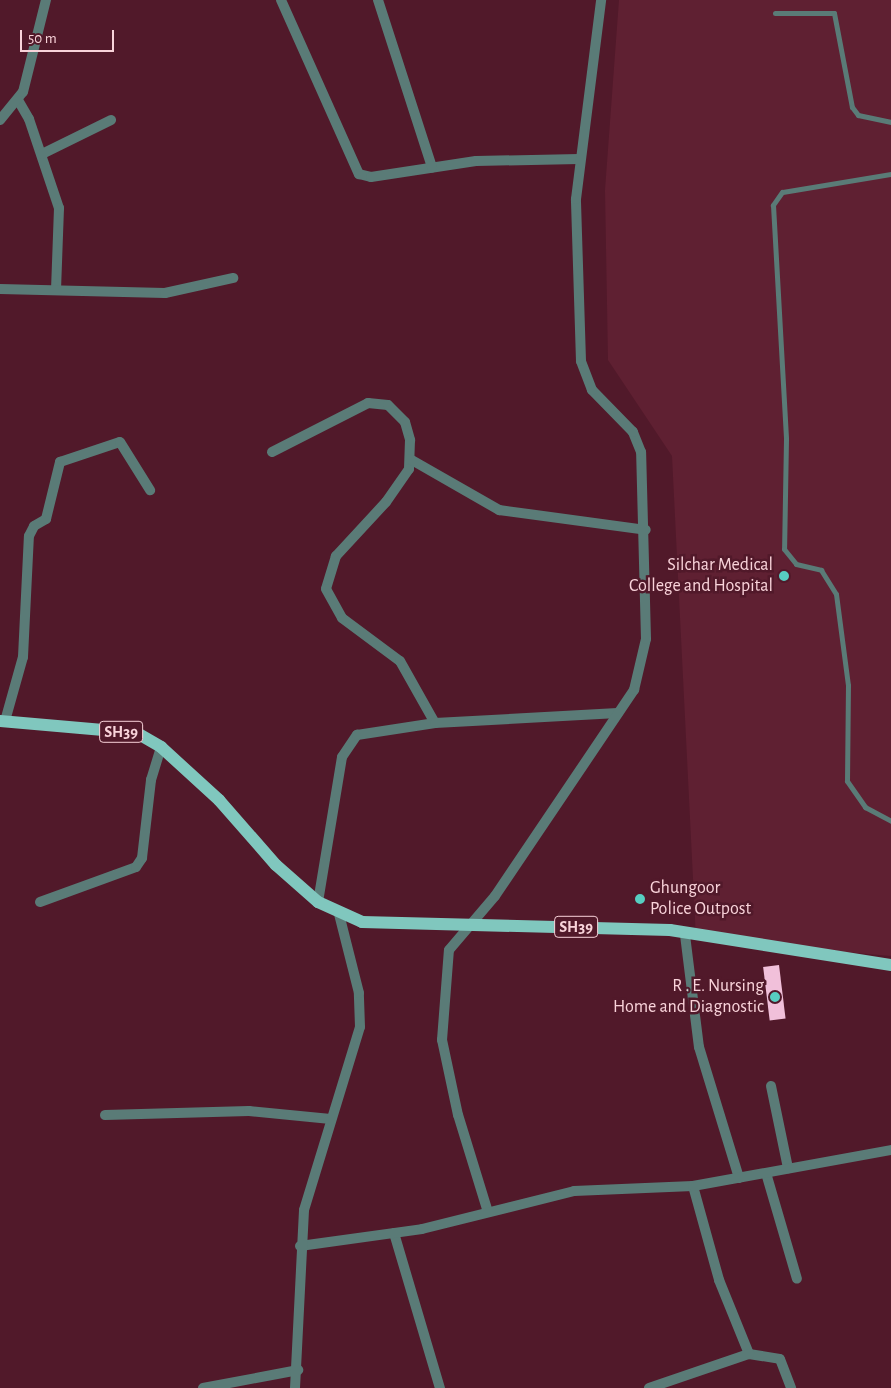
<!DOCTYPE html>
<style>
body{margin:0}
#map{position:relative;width:891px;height:1388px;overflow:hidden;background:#51192a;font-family:"Alegreya Sans",sans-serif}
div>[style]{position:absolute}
.built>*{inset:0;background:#5f2032}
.building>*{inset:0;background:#f1c0da;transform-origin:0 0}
.service>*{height:5px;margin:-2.5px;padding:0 2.5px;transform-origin:2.5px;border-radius:2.5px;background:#5a7b77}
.minor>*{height:10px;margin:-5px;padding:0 5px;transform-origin:5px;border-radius:5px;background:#5a7b77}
.primary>*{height:12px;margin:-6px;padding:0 6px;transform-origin:6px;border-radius:6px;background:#80c7be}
.dots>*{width:14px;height:14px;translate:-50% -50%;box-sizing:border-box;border:2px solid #51192a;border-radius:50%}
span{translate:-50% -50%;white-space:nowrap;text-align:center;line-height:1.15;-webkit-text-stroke:5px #51192a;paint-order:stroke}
.shield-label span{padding:1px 4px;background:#51192a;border:1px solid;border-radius:4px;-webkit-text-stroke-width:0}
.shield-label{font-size:16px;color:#f9d3da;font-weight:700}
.poi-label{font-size:18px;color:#f9d3da}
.right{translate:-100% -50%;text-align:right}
.left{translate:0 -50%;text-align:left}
.scale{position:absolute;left:20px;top:30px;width:94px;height:22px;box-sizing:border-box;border:2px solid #f9d3da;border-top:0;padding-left:6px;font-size:15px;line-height:18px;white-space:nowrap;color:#f9d3da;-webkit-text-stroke:4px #51192a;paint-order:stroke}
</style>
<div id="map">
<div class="built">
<i style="clip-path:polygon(619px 0,891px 0,891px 956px,696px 939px,672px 456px,608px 360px,605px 190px)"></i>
</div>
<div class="building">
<i style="left:779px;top:965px;width:54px;height:16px;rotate:83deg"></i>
</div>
<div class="service">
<i style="left:775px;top:13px;width:59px"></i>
<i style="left:834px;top:13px;width:96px;rotate:79.2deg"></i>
<i style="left:852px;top:107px;width:10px;rotate:53deg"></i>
<i style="left:858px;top:115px;width:34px;rotate:12deg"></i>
<i style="left:891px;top:174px;width:110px;rotate:170.6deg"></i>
<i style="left:782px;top:192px;width:16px;rotate:125deg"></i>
<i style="left:773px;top:205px;width:234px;rotate:86.8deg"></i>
<i style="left:786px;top:439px;width:110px;rotate:91deg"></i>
<i style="left:784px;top:549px;width:19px;rotate:51deg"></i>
<i style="left:796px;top:564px;width:26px;rotate:13deg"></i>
<i style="left:821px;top:570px;width:28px;rotate:58deg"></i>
<i style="left:836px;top:594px;width:92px;rotate:82.5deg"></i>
<i style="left:848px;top:685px;width:96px;rotate:90.6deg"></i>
<i style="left:847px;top:781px;width:32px;rotate:55deg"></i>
<i style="left:865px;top:807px;width:30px;rotate:28deg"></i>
</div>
<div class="minor">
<i style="left:281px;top:0;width:191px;rotate:65.9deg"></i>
<i style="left:359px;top:174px;width:12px;rotate:14deg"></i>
<i style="left:371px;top:177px;width:106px;rotate:-8.7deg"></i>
<i style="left:476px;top:161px;width:103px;rotate:-1.1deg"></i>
<i style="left:378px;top:0;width:176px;rotate:72.1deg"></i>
<i style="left:18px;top:100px;width:22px;rotate:60deg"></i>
<i style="left:29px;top:119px;width:94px;rotate:71.4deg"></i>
<i style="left:59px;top:208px;width:81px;rotate:92.1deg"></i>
<i style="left:0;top:120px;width:36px;rotate:-51deg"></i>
<i style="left:23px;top:92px;width:95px;rotate:-76deg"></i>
<i style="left:42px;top:154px;width:77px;rotate:-26.2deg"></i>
<i style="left:0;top:289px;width:165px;rotate:1.4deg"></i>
<i style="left:165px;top:293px;width:70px;rotate:-12.4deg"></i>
<i style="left:272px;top:452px;width:108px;rotate:-27deg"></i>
<i style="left:368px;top:403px;width:20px;rotate:6deg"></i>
<i style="left:388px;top:405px;width:24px;rotate:45deg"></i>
<i style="left:405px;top:422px;width:19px;rotate:74deg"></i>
<i style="left:410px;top:440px;width:29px;rotate:92deg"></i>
<i style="left:409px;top:469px;width:40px;rotate:124.9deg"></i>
<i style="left:386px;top:502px;width:74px;rotate:132.8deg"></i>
<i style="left:336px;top:556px;width:34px;rotate:107deg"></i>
<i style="left:326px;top:589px;width:33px;rotate:61deg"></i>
<i style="left:342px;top:618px;width:72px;rotate:36.6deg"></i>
<i style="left:400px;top:661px;width:71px;rotate:60.6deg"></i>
<i style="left:410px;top:459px;width:103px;rotate:29.8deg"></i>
<i style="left:499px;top:510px;width:148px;rotate:7.7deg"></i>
<i style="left:5px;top:721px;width:66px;rotate:-74.3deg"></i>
<i style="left:23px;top:657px;width:121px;rotate:-87.2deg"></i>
<i style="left:29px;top:536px;width:11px;rotate:-63deg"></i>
<i style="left:34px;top:526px;width:14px;rotate:-30deg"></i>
<i style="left:46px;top:519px;width:59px;rotate:-76.2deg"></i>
<i style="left:60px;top:462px;width:63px;rotate:-18.4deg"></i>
<i style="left:120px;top:442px;width:57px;rotate:58deg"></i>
<i style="left:40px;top:902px;width:102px;rotate:-20deg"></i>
<i style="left:136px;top:867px;width:11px;rotate:-56deg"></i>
<i style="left:142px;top:858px;width:79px;rotate:-83.4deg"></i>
<i style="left:151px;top:780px;width:34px;rotate:-73deg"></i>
<i style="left:318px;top:902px;width:147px;rotate:-80.6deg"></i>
<i style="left:342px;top:757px;width:27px;rotate:-56deg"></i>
<i style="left:357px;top:735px;width:79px;rotate:-8.7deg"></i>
<i style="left:435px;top:723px;width:183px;rotate:-3.1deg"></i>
<i style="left:685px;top:935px;width:113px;rotate:82.9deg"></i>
<i style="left:699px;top:1047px;width:137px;rotate:73deg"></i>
<i style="left:771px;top:1086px;width:84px;rotate:78.3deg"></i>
<i style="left:105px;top:1115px;width:144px;rotate:-1.6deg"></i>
<i style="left:249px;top:1111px;width:82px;rotate:5.6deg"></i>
<i style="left:766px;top:1173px;width:110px;rotate:73.7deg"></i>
<i style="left:693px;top:1186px;width:98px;rotate:74.5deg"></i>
<i style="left:719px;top:1280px;width:80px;rotate:67.9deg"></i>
<i style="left:749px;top:1354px;width:31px;rotate:9deg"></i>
<i style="left:780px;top:1359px;width:31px;rotate:69deg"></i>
<i style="left:487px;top:1209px;width:98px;rotate:-107.1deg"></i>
<i style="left:458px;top:1115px;width:77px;rotate:-102deg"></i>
<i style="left:442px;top:1040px;width:90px;rotate:-85.6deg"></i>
<i style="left:449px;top:950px;width:71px;rotate:-49.6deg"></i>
<i style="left:495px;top:896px;width:249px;rotate:-56deg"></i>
<i style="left:634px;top:690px;width:52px;rotate:-76.8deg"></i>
<i style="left:646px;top:639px;width:187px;rotate:-91.5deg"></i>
<i style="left:641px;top:452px;width:22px;rotate:-112deg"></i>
<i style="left:633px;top:432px;width:59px;rotate:-134.3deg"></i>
<i style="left:592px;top:390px;width:31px;rotate:-111deg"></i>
<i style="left:581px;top:361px;width:162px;rotate:-91.8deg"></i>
<i style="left:576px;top:199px;width:201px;rotate:-82.8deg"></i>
<i style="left:394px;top:1233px;width:162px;rotate:73.5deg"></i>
<i style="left:300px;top:1246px;width:123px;rotate:-7.9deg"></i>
<i style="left:422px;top:1229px;width:157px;rotate:-14deg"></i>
<i style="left:574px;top:1191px;width:119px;rotate:-2.4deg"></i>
<i style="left:693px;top:1186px;width:201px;rotate:-10.3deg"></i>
<i style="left:203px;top:1388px;width:97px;rotate:-10.7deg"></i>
<i style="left:295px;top:1388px;width:178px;rotate:-87.1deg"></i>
<i style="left:304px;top:1210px;width:191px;rotate:-73deg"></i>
<i style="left:360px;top:1027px;width:34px;rotate:-92deg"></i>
<i style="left:359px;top:993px;width:81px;rotate:-104.2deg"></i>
<i style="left:649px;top:1388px;width:106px;rotate:-18.8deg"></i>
</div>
<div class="primary">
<i style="left:0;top:721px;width:138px;rotate:5deg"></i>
<i style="left:137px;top:733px;width:28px;rotate:30deg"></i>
<i style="left:161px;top:747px;width:79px;rotate:42.4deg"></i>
<i style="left:219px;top:800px;width:86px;rotate:48.8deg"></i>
<i style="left:276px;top:865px;width:56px;rotate:41.4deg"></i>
<i style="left:318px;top:902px;width:48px;rotate:24.4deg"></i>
<i style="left:362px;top:922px;width:308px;rotate:1.5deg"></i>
<i style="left:670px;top:930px;width:224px;rotate:9deg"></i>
</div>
<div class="dots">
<i style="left:784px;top:576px;background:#57cec1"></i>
<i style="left:640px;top:899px;background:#57cec1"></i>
<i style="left:775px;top:997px;background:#57cec1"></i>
</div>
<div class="shield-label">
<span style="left:121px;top:732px">SH39</span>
<span style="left:576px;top:927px">SH39</span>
</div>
<div class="poi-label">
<span class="right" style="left:773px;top:576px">Silchar Medical<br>College and Hospital</span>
<span class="left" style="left:650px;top:899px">Ghungoor<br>Police Outpost</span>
<span class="right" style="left:764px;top:997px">R . E. Nursing<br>Home and Diagnostic</span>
</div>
<div class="scale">50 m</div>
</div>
